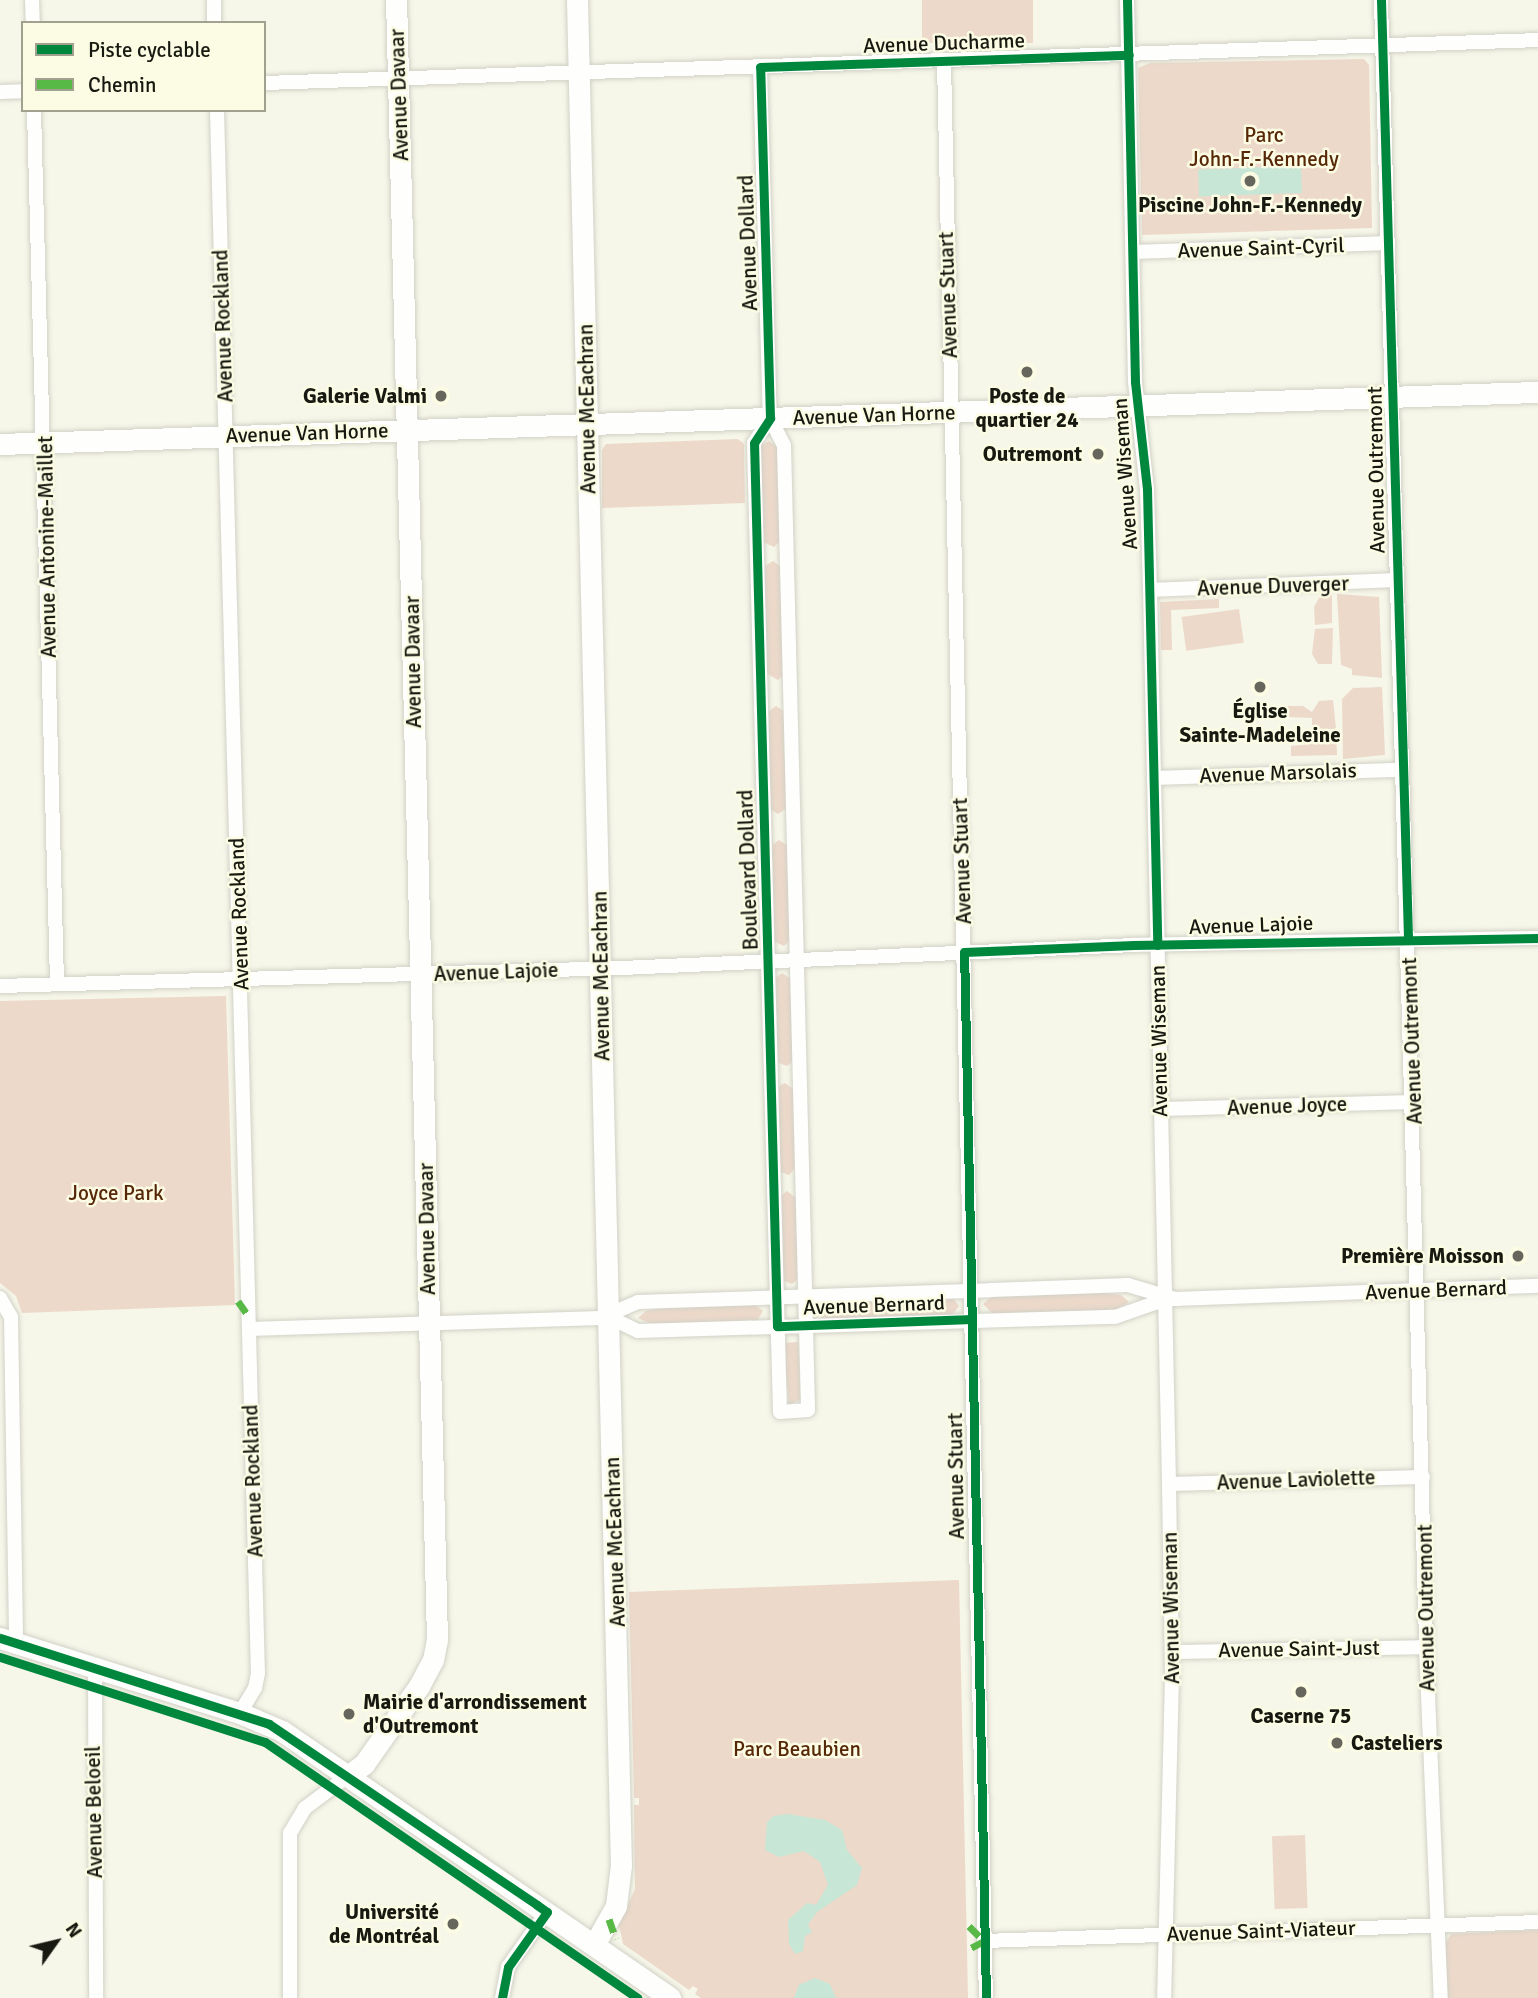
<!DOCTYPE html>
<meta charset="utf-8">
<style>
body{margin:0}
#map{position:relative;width:1538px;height:1998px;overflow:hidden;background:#f6f6e9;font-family:Signika,sans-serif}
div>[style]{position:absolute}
.green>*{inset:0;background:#ecd9ca;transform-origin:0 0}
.water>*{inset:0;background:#c7e6d6;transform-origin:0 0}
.roads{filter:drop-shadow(0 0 2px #d1d1c7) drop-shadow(0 0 2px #d1d1c7)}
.street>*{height:14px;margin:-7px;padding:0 7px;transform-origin:7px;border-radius:7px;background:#fefefc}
.secondary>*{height:21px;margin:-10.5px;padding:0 10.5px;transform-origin:10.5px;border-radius:10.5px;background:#fefefc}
.quiet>*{height:7px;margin-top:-3.5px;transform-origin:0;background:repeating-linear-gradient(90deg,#58b947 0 14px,transparent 0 21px)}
.cycleway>*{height:9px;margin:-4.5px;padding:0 4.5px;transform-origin:4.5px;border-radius:4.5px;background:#00873e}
.dots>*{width:19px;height:19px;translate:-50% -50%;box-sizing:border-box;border:4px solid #fbfce3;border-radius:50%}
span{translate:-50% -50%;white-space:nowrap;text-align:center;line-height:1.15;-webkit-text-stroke:5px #fbfce3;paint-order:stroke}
.street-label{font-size:21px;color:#181910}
.park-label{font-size:21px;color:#572808}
.poi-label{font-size:21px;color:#181910;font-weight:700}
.right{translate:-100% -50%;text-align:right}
.left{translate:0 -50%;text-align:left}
.legend{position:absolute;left:21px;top:21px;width:245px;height:91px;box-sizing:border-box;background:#fbfce3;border:2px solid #a0a18f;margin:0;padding:9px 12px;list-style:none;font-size:21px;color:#181910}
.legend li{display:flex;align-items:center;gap:14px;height:35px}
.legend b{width:35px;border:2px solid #a0a18f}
.north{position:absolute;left:21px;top:1907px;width:70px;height:70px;-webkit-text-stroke:5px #fbfce3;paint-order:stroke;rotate:56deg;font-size:19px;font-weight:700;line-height:28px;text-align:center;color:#181910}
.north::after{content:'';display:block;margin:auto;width:24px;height:32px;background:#181910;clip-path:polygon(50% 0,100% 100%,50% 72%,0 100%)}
</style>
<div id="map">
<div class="green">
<i style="left:922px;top:0;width:111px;height:43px"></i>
<i style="clip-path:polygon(1364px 59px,1369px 65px,1372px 228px,1142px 235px,1138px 68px,1150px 63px)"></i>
<i style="clip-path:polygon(738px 439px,744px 444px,745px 503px,602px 508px,602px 450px,606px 444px)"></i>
<i style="clip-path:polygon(769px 441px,777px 447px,780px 541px,774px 547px,763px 542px,760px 446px)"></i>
<i style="clip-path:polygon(773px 561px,781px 567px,784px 675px,778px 680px,766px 673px,765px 566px)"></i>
<i style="clip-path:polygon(1337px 594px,1379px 597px,1382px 678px,1352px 675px,1352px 669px,1341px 665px)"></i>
<i style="clip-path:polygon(1332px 595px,1332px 623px,1315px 625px,1314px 607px,1320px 596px)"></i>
<i style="clip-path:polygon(1219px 599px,1219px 608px,1171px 610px,1172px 650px,1161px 650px,1160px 602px)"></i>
<i style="left:1239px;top:609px;width:34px;height:58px;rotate:82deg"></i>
<i style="clip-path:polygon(1333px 628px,1332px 664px,1318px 664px,1312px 654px,1315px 629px)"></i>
<i style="clip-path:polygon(1382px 687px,1385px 755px,1343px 759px,1342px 699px,1353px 688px)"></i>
<i style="clip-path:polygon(1333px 700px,1336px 729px,1312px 729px,1312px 718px,1287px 717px,1287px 706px,1303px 706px,1312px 712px,1319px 701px)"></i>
<i style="clip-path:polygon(776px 706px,785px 712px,787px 808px,778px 814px,770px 809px,768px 712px)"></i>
<i style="clip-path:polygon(1312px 734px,1336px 734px,1337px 755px,1291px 756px,1291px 746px,1312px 744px)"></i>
<i style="clip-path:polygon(779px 840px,788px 846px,790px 940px,784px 946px,773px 941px,771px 846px)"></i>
<i style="clip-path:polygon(782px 973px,791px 979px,793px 1061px,787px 1066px,776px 1062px,774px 979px)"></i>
<i style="clip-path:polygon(226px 996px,235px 1305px,22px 1313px,16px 1296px,0 1283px,0 1001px)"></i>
<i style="clip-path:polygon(785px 1083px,793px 1089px,795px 1168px,789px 1175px,778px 1171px,777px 1087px)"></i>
<i style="clip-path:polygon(787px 1191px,796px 1198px,798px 1279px,792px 1284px,781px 1280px,779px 1197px)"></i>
<i style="clip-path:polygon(1097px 1292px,1121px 1295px,1129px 1302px,1117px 1309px,1098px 1311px,993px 1314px,983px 1304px,992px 1296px)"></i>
<i style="clip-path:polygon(953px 1298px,959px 1306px,952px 1315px,822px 1319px,818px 1312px,823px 1302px)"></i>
<i style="clip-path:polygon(754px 1304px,763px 1311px,757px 1321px,651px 1324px,638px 1318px,646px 1311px,670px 1306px)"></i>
<i style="clip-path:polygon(798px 1342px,801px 1399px,789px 1405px,783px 1343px)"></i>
<i style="clip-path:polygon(959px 1580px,968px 1998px,701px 1998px,695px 1994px,698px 1989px,693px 1986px,689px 1990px,623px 1944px,619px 1925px,635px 1889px,634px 1805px,639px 1805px,639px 1798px,634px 1798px,629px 1592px)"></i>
<i style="left:1305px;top:1835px;width:73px;height:33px;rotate:88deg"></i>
<i style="clip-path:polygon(1538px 1930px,1538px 1998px,1447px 1998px,1445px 1944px,1451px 1934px)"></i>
</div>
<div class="water">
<i style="left:1301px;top:166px;width:27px;height:103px;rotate:88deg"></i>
<i style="clip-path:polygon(788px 1814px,825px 1820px,842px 1830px,847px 1850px,862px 1868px,857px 1885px,817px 1912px,808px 1925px,812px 1932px,805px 1936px,803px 1951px,795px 1954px,789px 1944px,788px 1920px,807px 1903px,816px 1905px,828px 1885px,820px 1862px,804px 1851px,779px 1857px,765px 1850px,767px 1822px,773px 1816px)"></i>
<i style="clip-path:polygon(815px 1978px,830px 1984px,836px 1998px,794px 1998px,799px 1985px)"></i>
</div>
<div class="roads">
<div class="street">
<i style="left:32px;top:0;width:23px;rotate:88deg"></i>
<i style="left:214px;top:0;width:23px;rotate:90deg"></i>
<i style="left:1127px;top:0;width:382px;rotate:88.8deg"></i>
<i style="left:1135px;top:382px;width:108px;rotate:83.6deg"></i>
<i style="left:1147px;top:489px;width:101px;rotate:88.3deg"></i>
<i style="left:1150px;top:590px;width:894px;rotate:88.78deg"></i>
<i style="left:1169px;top:1484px;width:192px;rotate:89.1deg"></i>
<i style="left:1172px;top:1676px;width:322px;rotate:91.4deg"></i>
<i style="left:1381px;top:0;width:1648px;rotate:88.43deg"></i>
<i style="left:1426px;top:1647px;width:351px;rotate:87.6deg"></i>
<i style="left:944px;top:61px;width:1937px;rotate:88.76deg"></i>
<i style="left:760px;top:67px;width:351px;rotate:88.4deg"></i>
<i style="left:770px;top:418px;width:31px;rotate:63deg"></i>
<i style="left:784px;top:446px;width:964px;rotate:88.57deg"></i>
<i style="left:808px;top:1410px;width:28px;rotate:176deg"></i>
<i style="left:780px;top:1412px;width:969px;rotate:-91.54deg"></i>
<i style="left:754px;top:443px;width:30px;rotate:-57deg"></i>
<i style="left:264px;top:83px;width:1275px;rotate:-1.93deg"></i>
<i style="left:0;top:92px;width:23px;rotate:-2deg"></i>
<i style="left:34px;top:110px;width:873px;rotate:88.49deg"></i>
<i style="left:217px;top:110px;width:1564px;rotate:88.5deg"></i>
<i style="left:258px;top:1673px;width:15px;rotate:101deg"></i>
<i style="left:255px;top:1688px;width:29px;rotate:121deg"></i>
<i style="left:1133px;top:252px;width:255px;rotate:-2deg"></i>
<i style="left:1150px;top:590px;width:246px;rotate:-2.3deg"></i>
<i style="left:1154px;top:778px;width:247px;rotate:-1.9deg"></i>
<i style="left:0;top:986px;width:622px;rotate:-1.66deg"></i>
<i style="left:622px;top:968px;width:513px;rotate:-2.57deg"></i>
<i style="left:1134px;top:945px;width:404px;rotate:-1deg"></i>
<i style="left:1160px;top:1109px;width:254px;rotate:-1.6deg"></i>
<i style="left:0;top:1298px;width:22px;rotate:60deg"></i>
<i style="left:11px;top:1317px;width:326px;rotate:89.1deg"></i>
<i style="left:609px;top:1317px;width:32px;rotate:26deg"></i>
<i style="left:638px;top:1331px;width:477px;rotate:-1.7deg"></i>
<i style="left:1115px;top:1317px;width:54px;rotate:-19.4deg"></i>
<i style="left:249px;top:1329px;width:352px;rotate:-1.8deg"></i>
<i style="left:601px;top:1318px;width:40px;rotate:-23.4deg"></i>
<i style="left:638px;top:1302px;width:353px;rotate:-1.9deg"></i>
<i style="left:991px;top:1290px;width:137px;rotate:-2.1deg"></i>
<i style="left:1128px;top:1285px;width:49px;rotate:16.6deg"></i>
<i style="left:1175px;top:1299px;width:363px;rotate:-2.1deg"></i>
<i style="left:1169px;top:1484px;width:254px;rotate:-1.6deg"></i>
<i style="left:1172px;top:1652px;width:254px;rotate:-1.1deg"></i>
<i style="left:95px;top:1668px;width:330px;rotate:89.8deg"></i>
<i style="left:984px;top:1941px;width:554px;rotate:-1.96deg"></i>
<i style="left:290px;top:1998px;width:165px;rotate:-90deg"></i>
<i style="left:290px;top:1833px;width:29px;rotate:-59deg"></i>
<i style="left:305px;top:1808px;width:55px;rotate:-36.9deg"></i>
<i style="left:502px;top:1998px;width:32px;rotate:-79deg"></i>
<i style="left:508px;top:1967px;width:67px;rotate:-54.7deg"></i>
</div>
<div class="secondary">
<i style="left:577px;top:0;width:1866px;rotate:88.65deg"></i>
<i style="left:621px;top:1865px;width:41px;rotate:97deg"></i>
<i style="left:616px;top:1906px;width:45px;rotate:119.4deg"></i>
<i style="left:0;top:444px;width:1539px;rotate:-1.94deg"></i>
<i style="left:0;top:1638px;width:251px;rotate:17.4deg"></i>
<i style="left:240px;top:1713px;width:46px;rotate:23.2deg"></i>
<i style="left:282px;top:1731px;width:471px;rotate:34.5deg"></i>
<i style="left:349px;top:1775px;width:19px;rotate:-36deg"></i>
<i style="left:364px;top:1764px;width:95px;rotate:-54.8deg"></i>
<i style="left:419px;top:1686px;width:30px;rotate:-62deg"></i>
<i style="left:433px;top:1660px;width:20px;rotate:-79deg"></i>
<i style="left:437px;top:1640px;width:1641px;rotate:-91.43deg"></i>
</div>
</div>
<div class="quiet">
<i style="left:238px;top:1301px;width:19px;rotate:55deg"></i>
<i style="left:609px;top:1919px;width:21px;rotate:71deg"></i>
<i style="left:969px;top:1926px;width:21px;rotate:45deg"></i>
<i style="left:984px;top:1941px;width:17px;rotate:152deg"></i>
</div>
<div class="cycleway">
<i style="left:1127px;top:0;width:382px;rotate:88.8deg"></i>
<i style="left:1135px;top:382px;width:108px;rotate:83.6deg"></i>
<i style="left:1147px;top:489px;width:456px;rotate:88.7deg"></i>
<i style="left:1381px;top:0;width:939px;rotate:88.35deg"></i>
<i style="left:972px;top:1319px;width:195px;rotate:177.9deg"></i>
<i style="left:777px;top:1326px;width:883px;rotate:-91.49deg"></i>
<i style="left:754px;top:443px;width:30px;rotate:-57deg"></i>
<i style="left:770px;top:418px;width:351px;rotate:-91.6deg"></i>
<i style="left:760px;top:67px;width:369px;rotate:-1.9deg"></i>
<i style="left:0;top:1638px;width:282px;rotate:17.7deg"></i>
<i style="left:269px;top:1724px;width:323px;rotate:34deg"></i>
<i style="left:537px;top:1905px;width:12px;rotate:35deg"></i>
<i style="left:547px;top:1912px;width:67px;rotate:125.3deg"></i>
<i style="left:508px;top:1967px;width:32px;rotate:101deg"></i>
<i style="left:0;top:1657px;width:278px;rotate:17.8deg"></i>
<i style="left:265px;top:1742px;width:452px;rotate:34.5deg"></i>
<i style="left:986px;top:1998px;width:1046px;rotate:-91.2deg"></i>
<i style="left:964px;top:952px;width:170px;rotate:-2.4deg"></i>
<i style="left:1134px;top:945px;width:404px;rotate:-1deg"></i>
</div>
<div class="dots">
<i style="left:1250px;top:181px;background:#66665c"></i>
<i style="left:1027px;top:372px;background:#66665c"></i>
<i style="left:441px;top:396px;background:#66665c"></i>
<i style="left:1098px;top:454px;background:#66665c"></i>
<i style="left:1260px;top:687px;background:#66665c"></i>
<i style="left:1518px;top:1256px;background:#66665c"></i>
<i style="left:1301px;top:1692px;background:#66665c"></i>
<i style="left:349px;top:1714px;background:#66665c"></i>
<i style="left:1337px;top:1743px;background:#66665c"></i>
<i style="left:453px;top:1924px;background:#66665c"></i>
</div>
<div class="street-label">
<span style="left:944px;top:43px;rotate:-2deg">Avenue Ducharme</span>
<span style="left:399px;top:95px;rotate:-92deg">Avenue Davaar</span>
<span style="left:748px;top:243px;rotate:-92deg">Avenue Dollard</span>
<span style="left:1261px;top:248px;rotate:-2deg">Avenue Saint-Cyril</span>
<span style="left:948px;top:295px;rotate:-92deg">Avenue Stuart</span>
<span style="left:223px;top:326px;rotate:-92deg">Avenue Rockland</span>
<span style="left:587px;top:409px;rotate:-91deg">Avenue McEachran</span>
<span style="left:874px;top:415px;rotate:-2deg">Avenue Van Horne</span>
<span style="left:307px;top:433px;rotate:-2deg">Avenue Van Horne</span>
<span style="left:1376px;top:470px;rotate:-91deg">Avenue Outremont</span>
<span style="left:1125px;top:474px;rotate:-94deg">Avenue Wiseman</span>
<span style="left:47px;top:547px;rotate:-91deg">Avenue Antonine-Maillet</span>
<span style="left:1273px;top:586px;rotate:-2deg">Avenue Duverger</span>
<span style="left:413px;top:662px;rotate:-91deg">Avenue Davaar</span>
<span style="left:1278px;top:773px;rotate:-2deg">Avenue Marsolais</span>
<span style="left:962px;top:861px;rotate:-92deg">Avenue Stuart</span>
<span style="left:748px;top:870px;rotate:-92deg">Boulevard Dollard</span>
<span style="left:239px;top:914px;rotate:-92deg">Avenue Rockland</span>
<span style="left:1251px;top:925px;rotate:-2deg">Avenue Lajoie</span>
<span style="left:496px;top:972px;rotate:-2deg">Avenue Lajoie</span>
<span style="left:601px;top:976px;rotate:-91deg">Avenue McEachran</span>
<span style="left:1159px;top:1041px;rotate:-91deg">Avenue Wiseman</span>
<span style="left:1412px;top:1041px;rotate:-92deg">Avenue Outremont</span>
<span style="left:1287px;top:1106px;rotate:-2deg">Avenue Joyce</span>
<span style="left:427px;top:1229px;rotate:-91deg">Avenue Davaar</span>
<span style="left:1436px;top:1290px;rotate:-2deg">Avenue Bernard</span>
<span style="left:874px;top:1305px;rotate:-2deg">Avenue Bernard</span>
<span style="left:956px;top:1476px;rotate:-91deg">Avenue Stuart</span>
<span style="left:1296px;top:1480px;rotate:-2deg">Avenue Laviolette</span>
<span style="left:253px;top:1481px;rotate:-92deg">Avenue Rockland</span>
<span style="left:615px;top:1542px;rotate:-92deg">Avenue McEachran</span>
<span style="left:1171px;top:1608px;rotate:-91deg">Avenue Wiseman</span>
<span style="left:1426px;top:1608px;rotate:-91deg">Avenue Outremont</span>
<span style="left:1299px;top:1649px;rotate:-1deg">Avenue Saint-Just</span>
<span style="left:94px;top:1812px;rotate:-91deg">Avenue Beloeil</span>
<span style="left:1261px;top:1931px;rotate:-2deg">Avenue Saint-Viateur</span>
</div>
<div class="park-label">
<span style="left:1264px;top:147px">Parc<br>John-F.-Kennedy</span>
<span style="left:116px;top:1193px">Joyce Park</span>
<span style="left:797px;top:1749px">Parc Beaubien</span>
</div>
<div class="poi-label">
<span style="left:1250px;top:205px">Piscine John-F.-Kennedy</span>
<span class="right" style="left:427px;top:396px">Galerie Valmi</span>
<span style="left:1027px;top:408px">Poste de<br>quartier 24</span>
<span class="right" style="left:1082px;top:454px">Outremont</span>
<span style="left:1260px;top:723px">Église<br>Sainte-Madeleine</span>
<span class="right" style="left:1504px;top:1256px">Première Moisson</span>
<span class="left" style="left:363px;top:1714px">Mairie d'arrondissement<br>d'Outremont</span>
<span style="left:1301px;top:1716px">Caserne 75</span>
<span class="left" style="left:1351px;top:1743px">Casteliers</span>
<span class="right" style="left:439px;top:1924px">Université<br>de Montréal</span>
</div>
<ul class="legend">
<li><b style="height:9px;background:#00873e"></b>Piste cyclable</li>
<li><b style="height:9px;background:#58b947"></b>Chemin</li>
</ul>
<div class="north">N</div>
</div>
